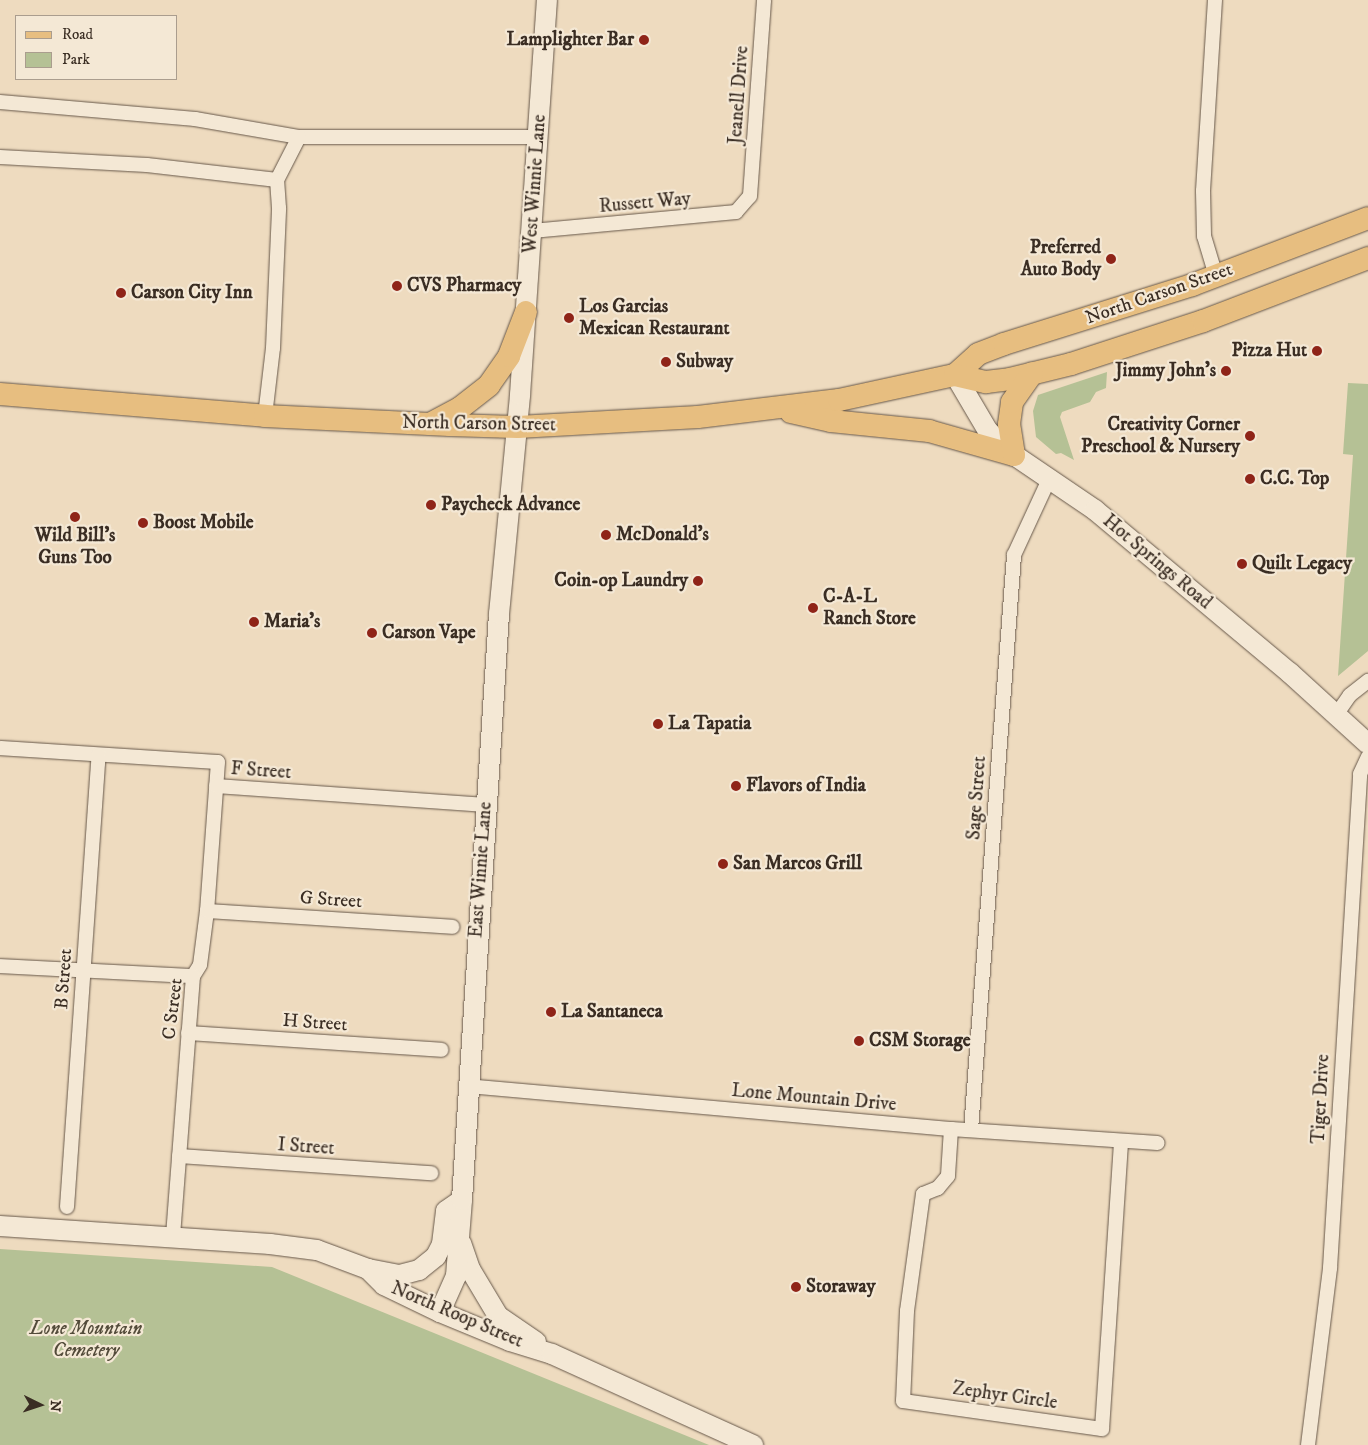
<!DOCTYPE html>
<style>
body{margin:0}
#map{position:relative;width:1368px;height:1445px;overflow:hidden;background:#eedbbf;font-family:"IM FELL DW Pica",serif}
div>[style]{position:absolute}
.green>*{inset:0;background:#b5c195}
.roads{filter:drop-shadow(0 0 1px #67584a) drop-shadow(0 0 1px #67584a)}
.street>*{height:14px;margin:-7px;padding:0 7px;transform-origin:7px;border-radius:7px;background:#f4e8d5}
.secondary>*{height:20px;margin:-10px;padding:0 10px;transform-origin:10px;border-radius:10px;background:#f4e8d5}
.primary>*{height:22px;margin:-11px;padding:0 11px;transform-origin:11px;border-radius:11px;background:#e7be80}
.dots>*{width:14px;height:14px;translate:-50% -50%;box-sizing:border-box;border:2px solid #f4e8d5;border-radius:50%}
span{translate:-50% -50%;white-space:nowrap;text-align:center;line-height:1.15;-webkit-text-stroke:4.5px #f4e8d5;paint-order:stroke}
.poi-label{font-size:19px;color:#3a2d23;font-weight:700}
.right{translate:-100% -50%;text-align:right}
.left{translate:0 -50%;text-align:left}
.street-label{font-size:19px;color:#3a2d23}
.park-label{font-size:19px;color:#534b3a;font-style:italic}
.legend{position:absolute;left:15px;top:15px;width:162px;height:65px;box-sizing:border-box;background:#f4e8d5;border:1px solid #aa9d8e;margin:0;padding:6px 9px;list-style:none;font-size:15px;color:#3a2d23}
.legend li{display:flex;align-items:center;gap:10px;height:25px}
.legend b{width:25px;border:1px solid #aa9d8e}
.north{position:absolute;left:15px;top:1380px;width:50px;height:50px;-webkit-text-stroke:4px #f4e8d5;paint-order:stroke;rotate:94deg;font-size:14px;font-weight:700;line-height:20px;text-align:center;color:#3a2d23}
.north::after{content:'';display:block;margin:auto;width:18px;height:22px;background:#3a2d23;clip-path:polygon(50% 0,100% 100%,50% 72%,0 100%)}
</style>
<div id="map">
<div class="green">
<i style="clip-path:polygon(1107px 372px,1106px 388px,1096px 392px,1090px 402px,1062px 412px,1060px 417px,1074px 460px,1061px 453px,1056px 454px,1036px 437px,1033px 411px,1038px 395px)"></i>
<i style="clip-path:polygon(1348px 383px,1368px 384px,1368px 651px,1338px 676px,1353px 455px,1343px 454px)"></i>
<i style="clip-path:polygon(0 1249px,272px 1267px,709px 1445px,0 1445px)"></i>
</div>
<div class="roads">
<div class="street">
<i style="left:1215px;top:0;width:191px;rotate:93.6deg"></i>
<i style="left:1203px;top:191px;width:45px;rotate:88.7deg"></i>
<i style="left:1204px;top:236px;width:42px;rotate:73.3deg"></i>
<i style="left:0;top:102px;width:196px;rotate:5deg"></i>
<i style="left:195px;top:119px;width:106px;rotate:9.8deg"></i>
<i style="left:299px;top:137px;width:239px"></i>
<i style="left:0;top:157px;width:147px;rotate:3.1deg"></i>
<i style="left:147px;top:165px;width:131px;rotate:6.6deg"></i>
<i style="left:532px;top:231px;width:205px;rotate:-5.3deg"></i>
<i style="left:736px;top:212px;width:21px;rotate:-49deg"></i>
<i style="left:750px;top:196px;width:196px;rotate:-85.9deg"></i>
<i style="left:265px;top:416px;width:68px;rotate:-83.3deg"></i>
<i style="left:273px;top:348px;width:140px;rotate:-87.5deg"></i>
<i style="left:279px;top:208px;width:28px;rotate:-94deg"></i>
<i style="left:277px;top:180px;width:48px;rotate:-62.9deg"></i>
<i style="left:1336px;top:715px;width:24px;rotate:-55deg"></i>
<i style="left:1350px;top:695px;width:23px;rotate:-38deg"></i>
<i style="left:0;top:748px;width:218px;rotate:3.7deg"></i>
<i style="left:218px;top:762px;width:149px;rotate:94.2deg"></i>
<i style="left:207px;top:911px;width:54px;rotate:97.4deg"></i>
<i style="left:200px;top:965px;width:13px;rotate:122deg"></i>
<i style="left:193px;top:976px;width:263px;rotate:94.4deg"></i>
<i style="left:216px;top:786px;width:271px;rotate:4deg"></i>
<i style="left:207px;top:911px;width:246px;rotate:3.7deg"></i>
<i style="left:0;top:966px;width:193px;rotate:3deg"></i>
<i style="left:188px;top:1033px;width:254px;rotate:3.8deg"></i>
<i style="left:467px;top:1086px;width:486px;rotate:5.1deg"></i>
<i style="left:951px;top:1129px;width:207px;rotate:3.9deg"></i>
<i style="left:951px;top:1129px;width:47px;rotate:93.7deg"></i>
<i style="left:948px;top:1176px;width:16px;rotate:130deg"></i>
<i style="left:938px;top:1188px;width:16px;rotate:158deg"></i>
<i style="left:923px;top:1194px;width:118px;rotate:97.8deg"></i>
<i style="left:907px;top:1311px;width:90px;rotate:92.5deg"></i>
<i style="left:903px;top:1401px;width:201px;rotate:8deg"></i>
<i style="left:1102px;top:1429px;width:288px;rotate:-86.2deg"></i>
<i style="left:971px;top:1130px;width:577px;rotate:-85.72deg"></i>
<i style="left:1014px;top:555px;width:86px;rotate:-65.2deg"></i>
<i style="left:179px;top:1156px;width:253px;rotate:3.9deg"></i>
<i style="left:67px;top:1207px;width:453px;rotate:-86deg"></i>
<i style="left:1308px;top:1445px;width:178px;rotate:-82.9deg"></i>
<i style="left:1330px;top:1268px;width:495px;rotate:-86.5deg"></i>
<i style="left:1360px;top:774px;width:19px;rotate:-65deg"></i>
</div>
<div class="secondary">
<i style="left:955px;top:375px;width:65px;rotate:59.5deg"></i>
<i style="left:988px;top:431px;width:35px;rotate:43deg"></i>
<i style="left:1014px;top:455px;width:98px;rotate:34.2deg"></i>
<i style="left:1095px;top:510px;width:254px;rotate:39.9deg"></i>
<i style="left:1290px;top:673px;width:105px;rotate:42.3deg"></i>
<i style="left:0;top:1226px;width:271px;rotate:3.8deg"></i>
<i style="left:270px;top:1244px;width:47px;rotate:7.3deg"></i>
<i style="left:317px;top:1250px;width:54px;rotate:20.4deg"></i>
<i style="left:368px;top:1269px;width:23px;rotate:45deg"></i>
<i style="left:384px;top:1285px;width:62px;rotate:25.7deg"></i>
<i style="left:440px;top:1312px;width:76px;rotate:22.5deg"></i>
<i style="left:510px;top:1341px;width:44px;rotate:17.2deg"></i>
<i style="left:552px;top:1354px;width:221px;rotate:24.4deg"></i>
<i style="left:461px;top:1243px;width:28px;rotate:71deg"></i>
<i style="left:470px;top:1269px;width:55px;rotate:59.2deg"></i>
<i style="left:498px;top:1316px;width:46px;rotate:34.4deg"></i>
<i style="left:368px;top:1269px;width:33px;rotate:11deg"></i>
<i style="left:400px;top:1275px;width:20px;rotate:-15deg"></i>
<i style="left:419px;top:1270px;width:22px;rotate:-39deg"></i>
<i style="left:436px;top:1256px;width:13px;rotate:-63deg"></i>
<i style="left:442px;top:1244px;width:33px;rotate:-83deg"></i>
<i style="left:446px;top:1211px;width:19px;rotate:-35deg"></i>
<i style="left:440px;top:1312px;width:39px;rotate:-66deg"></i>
<i style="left:456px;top:1276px;width:76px;rotate:-85.5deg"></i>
<i style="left:462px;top:1200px;width:587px;rotate:-86.39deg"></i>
<i style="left:499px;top:614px;width:220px;rotate:-84.5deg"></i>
<i style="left:520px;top:395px;width:396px;rotate:-86.1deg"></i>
</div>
<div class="primary">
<i style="left:955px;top:375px;width:31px;rotate:-42deg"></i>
<i style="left:978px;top:354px;width:28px;rotate:-21deg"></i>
<i style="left:1004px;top:344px;width:197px;rotate:-17.4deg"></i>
<i style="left:1192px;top:285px;width:188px;rotate:-20.8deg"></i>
<i style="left:0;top:394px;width:266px;rotate:4.7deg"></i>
<i style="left:265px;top:416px;width:185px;rotate:2.8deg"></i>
<i style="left:450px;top:425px;width:68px;rotate:1.7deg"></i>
<i style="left:518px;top:427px;width:180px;rotate:-3.2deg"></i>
<i style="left:698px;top:417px;width:142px;rotate:-6.9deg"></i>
<i style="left:839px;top:400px;width:119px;rotate:-12.2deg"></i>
<i style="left:955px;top:375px;width:32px;rotate:13deg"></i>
<i style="left:986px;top:382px;width:24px;rotate:-7deg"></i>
<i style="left:1010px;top:379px;width:63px;rotate:-13.8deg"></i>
<i style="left:1071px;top:364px;width:139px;rotate:-18deg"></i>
<i style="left:1203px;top:321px;width:177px;rotate:-20.9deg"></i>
<i style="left:791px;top:412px;width:41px;rotate:12.7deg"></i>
<i style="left:831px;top:421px;width:99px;rotate:5.8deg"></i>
<i style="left:929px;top:431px;width:88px;rotate:15.8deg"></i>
<i style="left:1014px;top:455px;width:31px;rotate:-99deg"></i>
<i style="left:1009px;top:424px;width:22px;rotate:-82deg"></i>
<i style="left:1012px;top:402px;width:35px;rotate:-55deg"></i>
<i style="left:430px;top:424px;width:34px;rotate:-28deg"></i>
<i style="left:460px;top:408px;width:37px;rotate:-38deg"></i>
<i style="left:489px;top:385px;width:35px;rotate:-55deg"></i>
<i style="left:509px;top:356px;width:47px;rotate:-68.9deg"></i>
</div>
</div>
<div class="dots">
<i style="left:644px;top:40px;background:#8f2418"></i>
<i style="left:1111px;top:259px;background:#8f2418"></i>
<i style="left:397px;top:286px;background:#8f2418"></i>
<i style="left:121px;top:293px;background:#8f2418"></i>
<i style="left:569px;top:318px;background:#8f2418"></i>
<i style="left:1317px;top:351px;background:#8f2418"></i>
<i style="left:666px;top:362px;background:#8f2418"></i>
<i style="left:1226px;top:371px;background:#8f2418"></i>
<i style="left:1250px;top:436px;background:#8f2418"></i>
<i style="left:1250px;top:479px;background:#8f2418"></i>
<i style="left:431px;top:505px;background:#8f2418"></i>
<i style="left:75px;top:517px;background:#8f2418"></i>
<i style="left:143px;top:523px;background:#8f2418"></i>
<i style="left:606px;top:535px;background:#8f2418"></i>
<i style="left:1242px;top:564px;background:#8f2418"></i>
<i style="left:698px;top:581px;background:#8f2418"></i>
<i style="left:813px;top:608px;background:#8f2418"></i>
<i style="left:254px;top:622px;background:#8f2418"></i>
<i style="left:372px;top:633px;background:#8f2418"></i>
<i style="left:658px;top:724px;background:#8f2418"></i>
<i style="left:736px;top:786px;background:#8f2418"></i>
<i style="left:723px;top:864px;background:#8f2418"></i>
<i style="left:551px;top:1012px;background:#8f2418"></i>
<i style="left:859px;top:1041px;background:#8f2418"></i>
<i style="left:796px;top:1287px;background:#8f2418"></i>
</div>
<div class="poi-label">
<span class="right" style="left:634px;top:40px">Lamplighter Bar</span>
<span class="right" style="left:1101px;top:259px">Preferred<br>Auto Body</span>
<span class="left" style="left:407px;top:286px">CVS Pharmacy</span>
<span class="left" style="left:131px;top:293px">Carson City Inn</span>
<span class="left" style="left:579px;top:318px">Los Garcias<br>Mexican Restaurant</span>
<span class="right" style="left:1307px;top:351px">Pizza Hut</span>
<span class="left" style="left:676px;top:362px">Subway</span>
<span class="right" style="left:1216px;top:371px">Jimmy John's</span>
<span class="right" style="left:1240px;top:436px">Creativity Corner<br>Preschool &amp; Nursery</span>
<span class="left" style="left:1260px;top:479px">C.C. Top</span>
<span class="left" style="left:441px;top:505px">Paycheck Advance</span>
<span class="left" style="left:153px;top:523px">Boost Mobile</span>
<span class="left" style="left:616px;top:535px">McDonald's</span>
<span style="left:75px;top:547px">Wild Bill's<br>Guns Too</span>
<span class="left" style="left:1252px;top:564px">Quilt Legacy</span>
<span class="right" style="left:688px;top:581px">Coin-op Laundry</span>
<span class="left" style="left:823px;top:608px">C-A-L<br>Ranch Store</span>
<span class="left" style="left:264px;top:622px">Maria's</span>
<span class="left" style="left:382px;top:633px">Carson Vape</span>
<span class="left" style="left:668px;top:724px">La Tapatia</span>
<span class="left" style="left:746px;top:786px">Flavors of India</span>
<span class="left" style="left:733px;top:864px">San Marcos Grill</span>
<span class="left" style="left:561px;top:1012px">La Santaneca</span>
<span class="left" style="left:869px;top:1041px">CSM Storage</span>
<span class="left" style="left:806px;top:1287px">Storaway</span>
</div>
<div class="street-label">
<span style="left:739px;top:95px;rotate:-86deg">Jeanell Drive</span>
<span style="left:535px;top:184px;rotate:-86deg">West Winnie Lane</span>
<span style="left:645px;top:203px;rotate:-5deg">Russett Way</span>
<span style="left:1159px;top:294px;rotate:-19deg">North Carson Street</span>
<span style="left:479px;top:424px;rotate:1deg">North Carson Street</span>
<span style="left:1157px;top:562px;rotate:40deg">Hot Springs Road</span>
<span style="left:261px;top:771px;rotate:4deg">F Street</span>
<span style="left:977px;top:798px;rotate:-86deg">Sage Street</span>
<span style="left:481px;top:870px;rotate:-86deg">East Winnie Lane</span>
<span style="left:331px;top:900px;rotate:4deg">G Street</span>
<span style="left:64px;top:979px;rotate:-86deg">B Street</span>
<span style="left:173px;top:1009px;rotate:-83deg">C Street</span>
<span style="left:315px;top:1023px;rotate:4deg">H Street</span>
<span style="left:814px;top:1098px;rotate:5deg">Lone Mountain Drive</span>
<span style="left:1321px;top:1099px;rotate:-87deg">Tiger Drive</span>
<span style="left:306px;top:1147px;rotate:4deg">I Street</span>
<span style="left:457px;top:1315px;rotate:23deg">North Roop Street</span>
<span style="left:1005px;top:1396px;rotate:8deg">Zephyr Circle</span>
</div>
<div class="park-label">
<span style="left:86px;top:1340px">Lone Mountain<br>Cemetery</span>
</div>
<ul class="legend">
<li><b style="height:6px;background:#e7be80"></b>Road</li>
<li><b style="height:14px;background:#b5c195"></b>Park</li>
</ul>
<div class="north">N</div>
</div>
